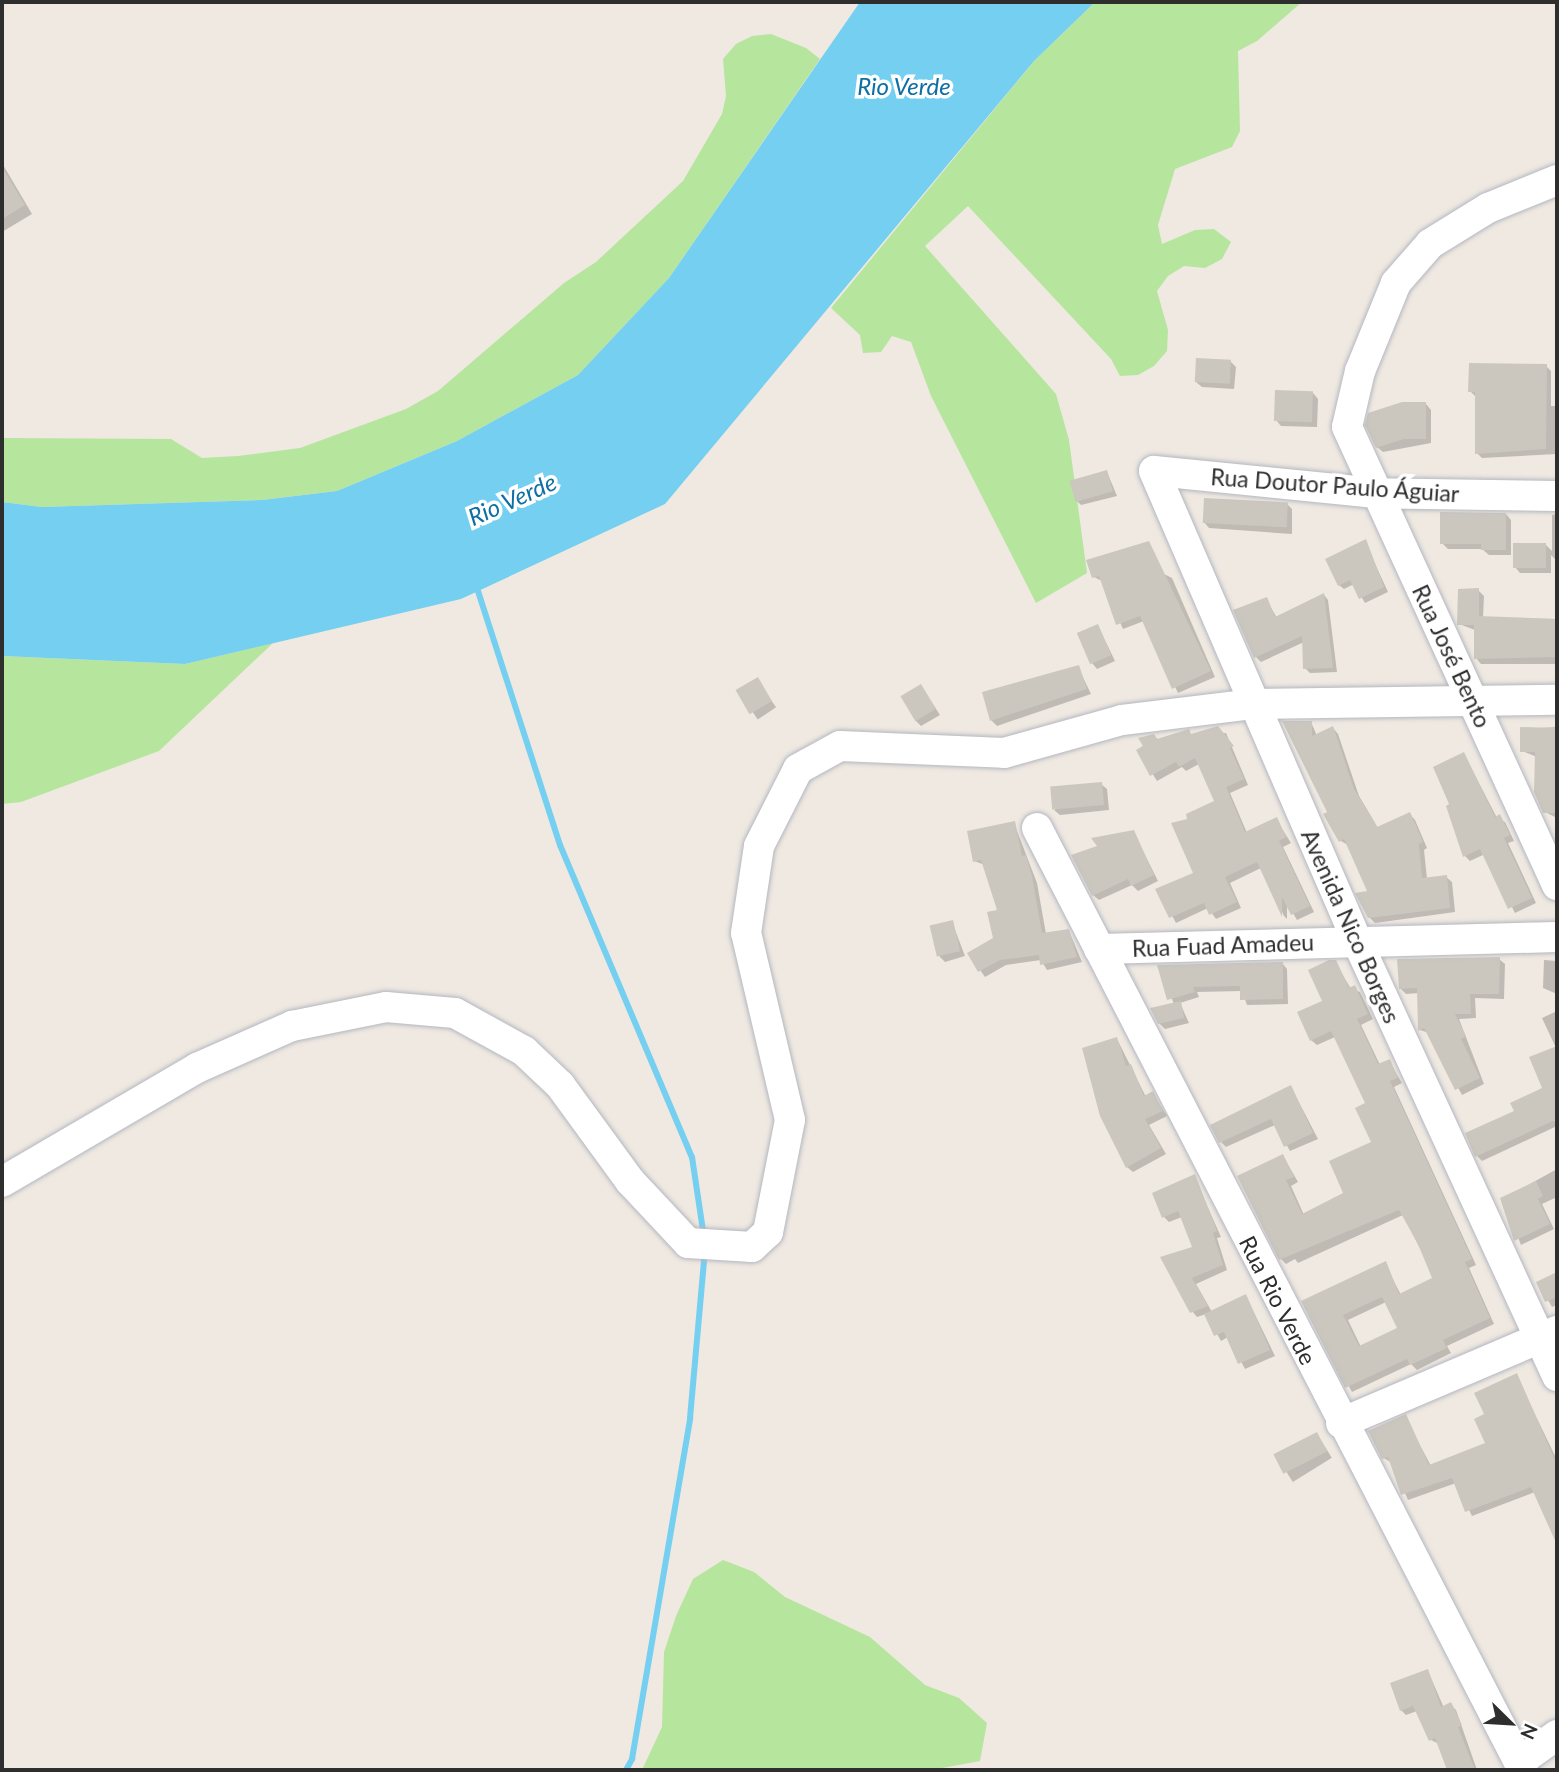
<!DOCTYPE html>
<meta charset="utf-8">
<style>
body{margin:0}
#map{position:relative;width:1559px;height:1772px;overflow:hidden;background:#efe9e1;font-family:Lato,sans-serif}
div>[style]{position:absolute}
.green>*{inset:0;background:#b6e59e}
.water>*{inset:0;background:#75cff0}
.shadow>*{inset:0;background:#0003;transform-origin:0 0}
.stream>*{height:6px;margin:-3px;padding:0 3px;transform-origin:3px;border-radius:3px;background:#75cff0}
.building>*{inset:0;background:#cbc7bf;transform-origin:0 0}
.roads{filter:drop-shadow(0 0 2px #b4b7c1) drop-shadow(0 0 2px #b4b7c1)}
.minor>*{height:30px;margin:-15px;padding:0 15px;transform-origin:15px;border-radius:15px;background:#fff}
span{translate:-50% -50%;white-space:nowrap;text-align:center;line-height:1.15;-webkit-text-stroke:7px #fff;paint-order:stroke}
.street-label{font-size:23px;color:#2e2e2e}
.water-label{font-size:24px;color:#0d6fa3;font-style:italic}
.frame{position:absolute;inset:0;border:4px solid #2e2e2e;pointer-events:none}
.north{position:absolute;left:1475px;top:1688px;width:70px;height:70px;-webkit-text-stroke:5px #fff;paint-order:stroke;rotate:114deg;font-size:19px;font-weight:700;line-height:28px;text-align:center;color:#2e2e2e}
.north::after{content:'';display:block;margin:auto;width:24px;height:32px;background:#2e2e2e;clip-path:polygon(50% 0,100% 100%,50% 72%,0 100%)}
</style>
<div id="map">
<div class="green">
<i style="clip-path:polygon(1095px 2px,1302px 2px,1257px 41px,1238px 51px,1240px 131px,1232px 147px,1175px 169px,1158px 225px,1162px 244px,1195px 230px,1214px 229px,1231px 242px,1222px 259px,1205px 268px,1184px 266px,1168px 276px,1157px 291px,1168px 330px,1167px 351px,1154px 366px,1138px 375px,1120px 376px,1111px 359px,968px 206px,925px 246px,1056px 394px,1069px 440px,1087px 573px,1036px 603px,931px 396px,911px 342px,892px 336px,881px 352px,863px 353px,860px 335px,831px 308px,1034px 61px)"></i>
<i style="clip-path:polygon(771px 34px,806px 48px,820px 59px,669px 278px,578px 375px,457px 441px,337px 491px,262px 500px,42px 507px,2px 502px,2px 438px,171px 439px,202px 458px,238px 456px,300px 448px,406px 409px,438px 391px,564px 283px,596px 262px,683px 181px,722px 114px,726px 96px,723px 59px,736px 44px,752px 36px)"></i>
<i style="clip-path:polygon(273px 643px,159px 751px,21px 802px,2px 804px,2px 656px,185px 664px)"></i>
<i style="clip-path:polygon(723px 1560px,754px 1572px,785px 1597px,870px 1637px,925px 1685px,959px 1698px,987px 1723px,980px 1761px,931px 1770px,642px 1770px,662px 1727px,664px 1652px,676px 1616px,693px 1579px)"></i>
</div>
<div class="water">
<i style="clip-path:polygon(860px 2px,1095px 2px,1034px 61px,665px 504px,461px 599px,185px 664px,2px 656px,2px 502px,42px 507px,262px 500px,337px 491px,457px 441px,578px 375px,669px 278px)"></i>
</div>
<div class="shadow">
<i style="clip-path:polygon(2px 163px,32px 214px,2px 232px)"></i>
<i style="clip-path:polygon(1230px 361px,1236px 367px,1234px 389px,1202px 387px,1196px 382px)"></i>
<i style="clip-path:polygon(1546px 366px,1551px 371px,1551px 406px,1557px 406px,1557px 454px,1482px 458px,1477px 453px,1475px 396px,1470px 391px)"></i>
<i style="clip-path:polygon(1313px 393px,1318px 399px,1317px 427px,1281px 426px,1276px 420px)"></i>
<i style="clip-path:polygon(1426px 404px,1431px 410px,1431px 443px,1383px 452px,1377px 447px)"></i>
<i style="clip-path:polygon(1107px 472px,1117px 496px,1081px 505px,1076px 500px)"></i>
<i style="clip-path:polygon(1287px 504px,1292px 509px,1292px 534px,1209px 528px,1204px 522px)"></i>
<i style="clip-path:polygon(1506px 514px,1511px 520px,1511px 555px,1489px 555px,1482px 549px,1448px 549px,1442px 543px)"></i>
<i style="clip-path:polygon(1557px 514px,1557px 561px,1551px 555px,1551px 573px,1520px 573px,1515px 567px,1546px 545px,1552px 551px,1552px 515px)"></i>
<i style="clip-path:polygon(1365px 542px,1388px 592px,1365px 603px,1354px 584px,1344px 589px,1339px 585px)"></i>
<i style="clip-path:polygon(1149px 543px,1164px 574px,1172px 578px,1215px 677px,1178px 693px,1144px 621px,1123px 629px,1102px 581px,1094px 577px)"></i>
<i style="clip-path:polygon(1478px 590px,1484px 596px,1483px 618px,1557px 619px,1557px 664px,1481px 664px,1476px 658px,1475px 630px,1459px 624px)"></i>
<i style="clip-path:polygon(1324px 595px,1328px 600px,1337px 672px,1310px 673px,1305px 668px,1304px 642px,1261px 662px,1256px 657px,1235px 611px,1266px 599px,1277px 618px)"></i>
<i style="clip-path:polygon(1098px 626px,1115px 661px,1097px 669px,1092px 663px)"></i>
<i style="clip-path:polygon(1078px 667px,1091px 694px,997px 726px,992px 721px,984px 693px)"></i>
<i style="left:757px;top:679px;width:34px;height:22px;rotate:56deg"></i>
<i style="clip-path:polygon(921px 686px,940px 715px,921px 726px,915px 720px)"></i>
<i style="clip-path:polygon(1311px 722px,1317px 736px,1333px 728px,1338px 734px,1359px 796px,1378px 828px,1410px 814px,1415px 820px,1427px 848px,1424px 850px,1427px 879px,1446px 877px,1452px 882px,1455px 912px,1375px 923px,1369px 917px,1369px 892px,1348px 845px,1341px 841px,1325px 815px,1329px 812px,1285px 723px)"></i>
<i style="clip-path:polygon(1557px 727px,1557px 838px,1555px 817px,1545px 812px,1537px 757px,1522px 751px,1522px 729px)"></i>
<i style="clip-path:polygon(1226px 733px,1248px 785px,1230px 793px,1247px 833px,1276px 819px,1291px 843px,1283px 847px,1314px 912px,1297px 920px,1287px 903px,1287px 919px,1284px 916px,1261px 868px,1230px 883px,1241px 908px,1216px 919px,1208px 908px,1176px 923px,1158px 890px,1195px 873px,1189px 821px,1216px 802px,1199px 764px,1186px 771px,1182px 767px,1157px 781px,1138px 750px,1154px 736px,1159px 740px)"></i>
<i style="clip-path:polygon(1464px 754px,1497px 818px,1505px 822px,1514px 841px,1508px 843px,1536px 903px,1515px 913px,1485px 854px,1470px 861px,1465px 856px,1451px 805px)"></i>
<i style="clip-path:polygon(1101px 784px,1107px 789px,1109px 810px,1060px 815px,1054px 810px)"></i>
<i style="clip-path:polygon(1014px 823px,1037px 883px,1046px 934px,1069px 931px,1082px 962px,1047px 970px,1041px 960px,1006px 965px,985px 977px,969px 954px,995px 939px,1000px 911px,985px 865px,974px 861px)"></i>
<i style="clip-path:polygon(1133px 831px,1158px 881px,1138px 891px,1132px 885px,1099px 900px,1093px 895px)"></i>
<i style="clip-path:polygon(952px 922px,965px 956px,945px 962px,939px 956px)"></i>
<i style="clip-path:polygon(1499px 959px,1505px 964px,1504px 999px,1475px 998px,1476px 1018px,1459px 1019px,1484px 1084px,1462px 1095px,1429px 1033px,1420px 1030px,1419px 993px,1406px 994px,1400px 988px)"></i>
<i style="clip-path:polygon(1544px 960px,1557px 961px,1557px 994px,1543px 988px)"></i>
<i style="clip-path:polygon(evenodd,1335px 962px,1351px 989px,1360px 992px,1373px 1019px,1361px 1025px,1380px 1065px,1389px 1061px,1402px 1083px,1394px 1087px,1476px 1265px,1469px 1268px,1494px 1324px,1447px 1346px,1451px 1353px,1417px 1370px,1411px 1364px,1352px 1392px,1303px 1302px,1385px 1264px,1401px 1295px,1435px 1278px,1403px 1215px,1298px 1263px,1295px 1259px,1286px 1264px,1281px 1259px,1283px 1156px,1298px 1182px,1291px 1186px,1304px 1215px,1345px 1194px,1374px 1143px,1367px 1104px,1335px 1037px,1317px 1045px,1311px 1040px,1335px 962px,1386px 1302px,1400px 1329px,1361px 1347px,1348px 1320px,1386px 1302px)"></i>
<i style="clip-path:polygon(1282px 963px,1287px 969px,1288px 1004px,1247px 1005px,1242px 991px,1197px 992px,1199px 997px,1180px 1003px,1189px 1023px,1165px 1029px,1159px 1023px,1174px 1004px,1159px 967px)"></i>
<i style="clip-path:polygon(1557px 1011px,1557px 1086px,1548px 1090px,1556px 1048px,1542px 1018px)"></i>
<i style="clip-path:polygon(1117px 1039px,1146px 1097px,1153px 1094px,1167px 1116px,1149px 1125px,1166px 1154px,1133px 1172px,1127px 1167px)"></i>
<i style="clip-path:polygon(1291px 1087px,1318px 1139px,1290px 1151px,1275px 1125px,1226px 1147px,1221px 1142px)"></i>
<i style="clip-path:polygon(1544px 1097px,1557px 1126px,1482px 1161px,1477px 1156px,1516px 1111px)"></i>
<i style="clip-path:polygon(1557px 1169px,1557px 1197px,1542px 1204px,1554px 1229px,1521px 1245px,1503px 1199px)"></i>
<i style="clip-path:polygon(1194px 1176px,1221px 1237px,1217px 1238px,1227px 1270px,1196px 1284px,1212px 1312px,1246px 1296px,1275px 1356px,1245px 1369px,1228px 1337px,1221px 1341px,1206px 1314px,1197px 1317px,1192px 1311px,1163px 1258px,1194px 1248px,1182px 1217px,1169px 1222px,1164px 1217px)"></i>
<i style="clip-path:polygon(1557px 1274px,1557px 1305px,1552px 1307px,1538px 1283px)"></i>
<i style="clip-path:polygon(1516px 1375px,1557px 1460px,1557px 1539px,1535px 1492px,1472px 1516px,1456px 1483px,1408px 1500px,1392px 1463px,1384px 1458px,1405px 1417px,1431px 1466px,1487px 1444px,1486px 1415px)"></i>
<i style="left:1317px;top:1434px;width:28px;height:46px;rotate:58deg"></i>
<i style="clip-path:polygon(1428px 1671px,1444px 1708px,1450px 1704px,1456px 1710px,1477px 1770px,1449px 1770px,1439px 1744px,1431px 1740px,1417px 1711px,1406px 1715px,1401px 1710px)"></i>
</div>
<div class="stream">
<i style="left:476px;top:585px;width:273px;rotate:72.1deg"></i>
<i style="left:560px;top:845px;width:339px;rotate:67.1deg"></i>
<i style="left:692px;top:1157px;width:81px;rotate:81.5deg"></i>
<i style="left:626px;top:1770px;width:13px;rotate:-61deg"></i>
<i style="left:632px;top:1759px;width:346px;rotate:-80.3deg"></i>
<i style="left:690px;top:1418px;width:168px;rotate:-84.9deg"></i>
</div>
<div class="building">
<i style="clip-path:polygon(2px 167px,25px 205px,2px 219px)"></i>
<i style="left:1196px;top:358px;width:35px;height:24px;rotate:3deg"></i>
<i style="clip-path:polygon(1469px 363px,1547px 364px,1546px 449px,1475px 454px,1475px 392px,1468px 392px)"></i>
<i style="left:1275px;top:390px;width:38px;height:31px;rotate:2deg"></i>
<i style="clip-path:polygon(1402px 402px,1426px 402px,1426px 439px,1404px 439px,1376px 448px,1365px 425px,1368px 413px)"></i>
<i style="left:1107px;top:470px;width:22px;height:39px;rotate:74deg"></i>
<i style="left:1204px;top:498px;width:84px;height:25px;rotate:3deg"></i>
<i style="clip-path:polygon(1440px 512px,1506px 513px,1506px 550px,1481px 550px,1481px 544px,1440px 544px)"></i>
<i style="clip-path:polygon(1366px 539px,1384px 587px,1359px 599px,1350px 580px,1338px 586px,1325px 559px)"></i>
<i style="clip-path:polygon(1149px 541px,1211px 671px,1172px 689px,1140px 616px,1116px 625px,1099px 576px,1092px 578px,1086px 560px)"></i>
<i style="left:1513px;top:543px;width:33px;height:25px"></i>
<i style="clip-path:polygon(1479px 588px,1479px 616px,1557px 619px,1557px 657px,1474px 659px,1474px 625px,1457px 625px,1458px 589px)"></i>
<i style="clip-path:polygon(1324px 593px,1333px 668px,1303px 669px,1302px 636px,1254px 658px,1233px 610px,1267px 597px,1275px 617px)"></i>
<i style="left:1098px;top:624px;width:34px;height:23px;rotate:67deg"></i>
<i style="clip-path:polygon(1079px 665px,1087px 689px,990px 721px,982px 692px)"></i>
<i style="left:758px;top:677px;width:28px;height:26px;rotate:60deg"></i>
<i style="left:921px;top:684px;width:29px;height:24px;rotate:59deg"></i>
<i style="clip-path:polygon(1282px 721px,1312px 721px,1312px 736px,1333px 726px,1354px 789px,1377px 827px,1410px 812px,1423px 842px,1419px 844px,1422px 878px,1447px 875px,1450px 908px,1368px 918px,1355px 893px,1367px 891px,1344px 839px,1339px 842px,1323px 814px,1327px 812px)"></i>
<i style="clip-path:polygon(1218px 726px,1234px 746px,1230px 748px,1244px 779px,1226px 787px,1245px 832px,1277px 817px,1286px 837px,1279px 841px,1310px 906px,1291px 915px,1282px 897px,1282px 917px,1257px 862px,1225px 877px,1237px 902px,1209px 915px,1204px 903px,1169px 918px,1155px 889px,1193px 873px,1171px 823px,1187px 819px,1186px 814px,1214px 801px,1195px 758px,1179px 767px,1176px 762px,1150px 776px,1136px 750px,1143px 746px,1138px 738px,1154px 734px,1157px 739px,1189px 729px,1191px 734px)"></i>
<i style="clip-path:polygon(1520px 727px,1557px 728px,1557px 813px,1543px 813px,1534px 792px,1535px 752px,1520px 752px)"></i>
<i style="clip-path:polygon(1464px 752px,1495px 817px,1500px 814px,1510px 835px,1504px 838px,1532px 898px,1508px 909px,1480px 849px,1463px 857px,1446px 806px,1449px 804px,1433px 767px)"></i>
<i style="left:1102px;top:782px;width:23px;height:52px;rotate:85deg"></i>
<i style="clip-path:polygon(1015px 821px,1022px 856px,1026px 855px,1032px 876px,1042px 933px,1069px 929px,1077px 957px,1040px 965px,1039px 955px,1000px 960px,978px 972px,967px 953px,993px 938px,987px 912px,997px 910px,981px 860px,973px 862px,967px 831px)"></i>
<i style="clip-path:polygon(1134px 830px,1154px 875px,1131px 886px,1128px 879px,1092px 896px,1071px 855px,1097px 846px,1091px 838px)"></i>
<i style="left:953px;top:920px;width:32px;height:24px;rotate:77deg"></i>
<i style="clip-path:polygon(1500px 957px,1499px 994px,1470px 994px,1471px 1014px,1455px 1014px,1466px 1036px,1461px 1039px,1480px 1078px,1455px 1090px,1424px 1028px,1418px 1031px,1417px 988px,1399px 989px,1397px 959px)"></i>
<i style="clip-path:polygon(evenodd,1329px 960px,1336px 960px,1349px 988px,1355px 985px,1368px 1014px,1357px 1019px,1378px 1064px,1390px 1059px,1398px 1078px,1390px 1081px,1472px 1259px,1465px 1262px,1490px 1318px,1443px 1340px,1447px 1348px,1410px 1365px,1407px 1359px,1345px 1388px,1301px 1301px,1386px 1261px,1399px 1294px,1432px 1278px,1418px 1244px,1399px 1210px,1279px 1260px,1237px 1176px,1283px 1154px,1294px 1177px,1286px 1180px,1302px 1214px,1343px 1193px,1329px 1161px,1371px 1142px,1355px 1108px,1365px 1103px,1331px 1031px,1310px 1041px,1297px 1012px,1322px 1001px,1308px 970px,1329px 960px,1382px 1297px,1397px 1328px,1359px 1346px,1343px 1315px,1382px 1297px)"></i>
<i style="clip-path:polygon(1283px 962px,1283px 999px,1240px 1000px,1240px 986px,1193px 987px,1195px 992px,1167px 1000px,1157px 965px)"></i>
<i style="clip-path:polygon(1181px 1001px,1184px 1018px,1158px 1024px,1150px 1008px)"></i>
<i style="clip-path:polygon(1117px 1037px,1126px 1066px,1131px 1064px,1144px 1096px,1153px 1091px,1163px 1111px,1145px 1119px,1161px 1148px,1126px 1168px,1100px 1116px,1082px 1048px)"></i>
<i style="clip-path:polygon(1557px 1046px,1557px 1124px,1555px 1120px,1475px 1157px,1465px 1133px,1514px 1111px,1510px 1103px,1542px 1088px,1529px 1057px)"></i>
<i style="clip-path:polygon(1291px 1085px,1313px 1133px,1284px 1147px,1271px 1119px,1219px 1143px,1210px 1125px)"></i>
<i style="clip-path:polygon(1195px 1174px,1217px 1231px,1213px 1233px,1223px 1265px,1192px 1278px,1208px 1306px,1190px 1313px,1160px 1257px,1192px 1247px,1178px 1211px,1162px 1218px,1152px 1193px)"></i>
<i style="clip-path:polygon(1536px 1181px,1543px 1196px,1538px 1199px,1550px 1224px,1514px 1241px,1500px 1198px)"></i>
<i style="clip-path:polygon(1557px 1272px,1557px 1297px,1545px 1302px,1536px 1282px)"></i>
<i style="clip-path:polygon(1246px 1294px,1270px 1350px,1238px 1364px,1224px 1332px,1214px 1336px,1204px 1314px)"></i>
<i style="clip-path:polygon(1517px 1373px,1557px 1465px,1557px 1545px,1531px 1487px,1465px 1512px,1452px 1478px,1401px 1495px,1388px 1457px,1382px 1459px,1368px 1431px,1406px 1414px,1429px 1465px,1485px 1443px,1474px 1419px,1484px 1414px,1474px 1393px)"></i>
<i style="left:1317px;top:1432px;width:22px;height:49px;rotate:63deg"></i>
<i style="clip-path:polygon(1428px 1669px,1441px 1707px,1451px 1702px,1462px 1725px,1458px 1727px,1475px 1770px,1447px 1770px,1435px 1738px,1429px 1741px,1413px 1706px,1400px 1711px,1390px 1683px)"></i>
</div>
<div class="roads">
<div class="minor">
<i style="left:1557px;top:180px;width:74px;rotate:157.9deg"></i>
<i style="left:1488px;top:208px;width:68px;rotate:148.2deg"></i>
<i style="left:1430px;top:244px;width:52px;rotate:131.1deg"></i>
<i style="left:1396px;top:283px;width:95px;rotate:112.2deg"></i>
<i style="left:1360px;top:371px;width:57px;rotate:103.1deg"></i>
<i style="left:1347px;top:427px;width:504px;rotate:65.37deg"></i>
<i style="left:1557px;top:496px;width:181px;rotate:-179.1deg"></i>
<i style="left:1376px;top:493px;width:223px;rotate:-174.3deg"></i>
<i style="left:1154px;top:471px;width:512px;rotate:66.64deg"></i>
<i style="left:1357px;top:941px;width:479px;rotate:65.3deg"></i>
<i style="left:1037px;top:828px;width:1060px;rotate:62.71deg"></i>
<i style="left:1099px;top:949px;width:458px;rotate:-1.5deg"></i>
<i style="left:2px;top:1182px;width:226px;rotate:-30.3deg"></i>
<i style="left:197px;top:1068px;width:104px;rotate:-23.9deg"></i>
<i style="left:292px;top:1026px;width:96px;rotate:-11.4deg"></i>
<i style="left:386px;top:1007px;width:69px;rotate:5deg"></i>
<i style="left:455px;top:1013px;width:79px;rotate:28.8deg"></i>
<i style="left:524px;top:1051px;width:50px;rotate:43.4deg"></i>
<i style="left:560px;top:1085px;width:119px;rotate:53.9deg"></i>
<i style="left:630px;top:1181px;width:85px;rotate:46.9deg"></i>
<i style="left:688px;top:1243px;width:64px;rotate:3.6deg"></i>
<i style="left:752px;top:1247px;width:22px;rotate:-43deg"></i>
<i style="left:768px;top:1232px;width:114px;rotate:-78.9deg"></i>
<i style="left:790px;top:1120px;width:192px;rotate:-103.2deg"></i>
<i style="left:746px;top:933px;width:88px;rotate:-81.5deg"></i>
<i style="left:759px;top:846px;width:86px;rotate:-63.1deg"></i>
<i style="left:798px;top:769px;width:48px;rotate:-28.7deg"></i>
<i style="left:840px;top:746px;width:164px;rotate:2.4deg"></i>
<i style="left:1004px;top:753px;width:123px;rotate:-15.6deg"></i>
<i style="left:1122px;top:720px;width:131px;rotate:-7deg"></i>
<i style="left:1252px;top:704px;width:305px;rotate:-0.8deg"></i>
<i style="left:1341px;top:1423px;width:235px;rotate:-23.1deg"></i>
<i style="left:1519px;top:1762px;width:47px;rotate:-35.4deg"></i>
</div>
</div>
<div class="street-label">
<span style="left:1335px;top:485px;rotate:4deg">Rua Doutor Paulo Águiar</span>
<span style="left:1452px;top:656px;rotate:65deg">Rua José Bento</span>
<span style="left:1351px;top:926px;rotate:66deg">Avenida Nico Borges</span>
<span style="left:1223px;top:945px;rotate:-2deg">Rua Fuad Amadeu</span>
<span style="left:1278px;top:1300px;rotate:63deg">Rua Rio Verde</span>
</div>
<div class="water-label">
<span style="left:904px;top:86px">Rio Verde</span>
<span style="left:512px;top:499px;rotate:-24deg">Rio Verde</span>
</div>
<div class="frame"></div>
<div class="north">N</div>
</div>
